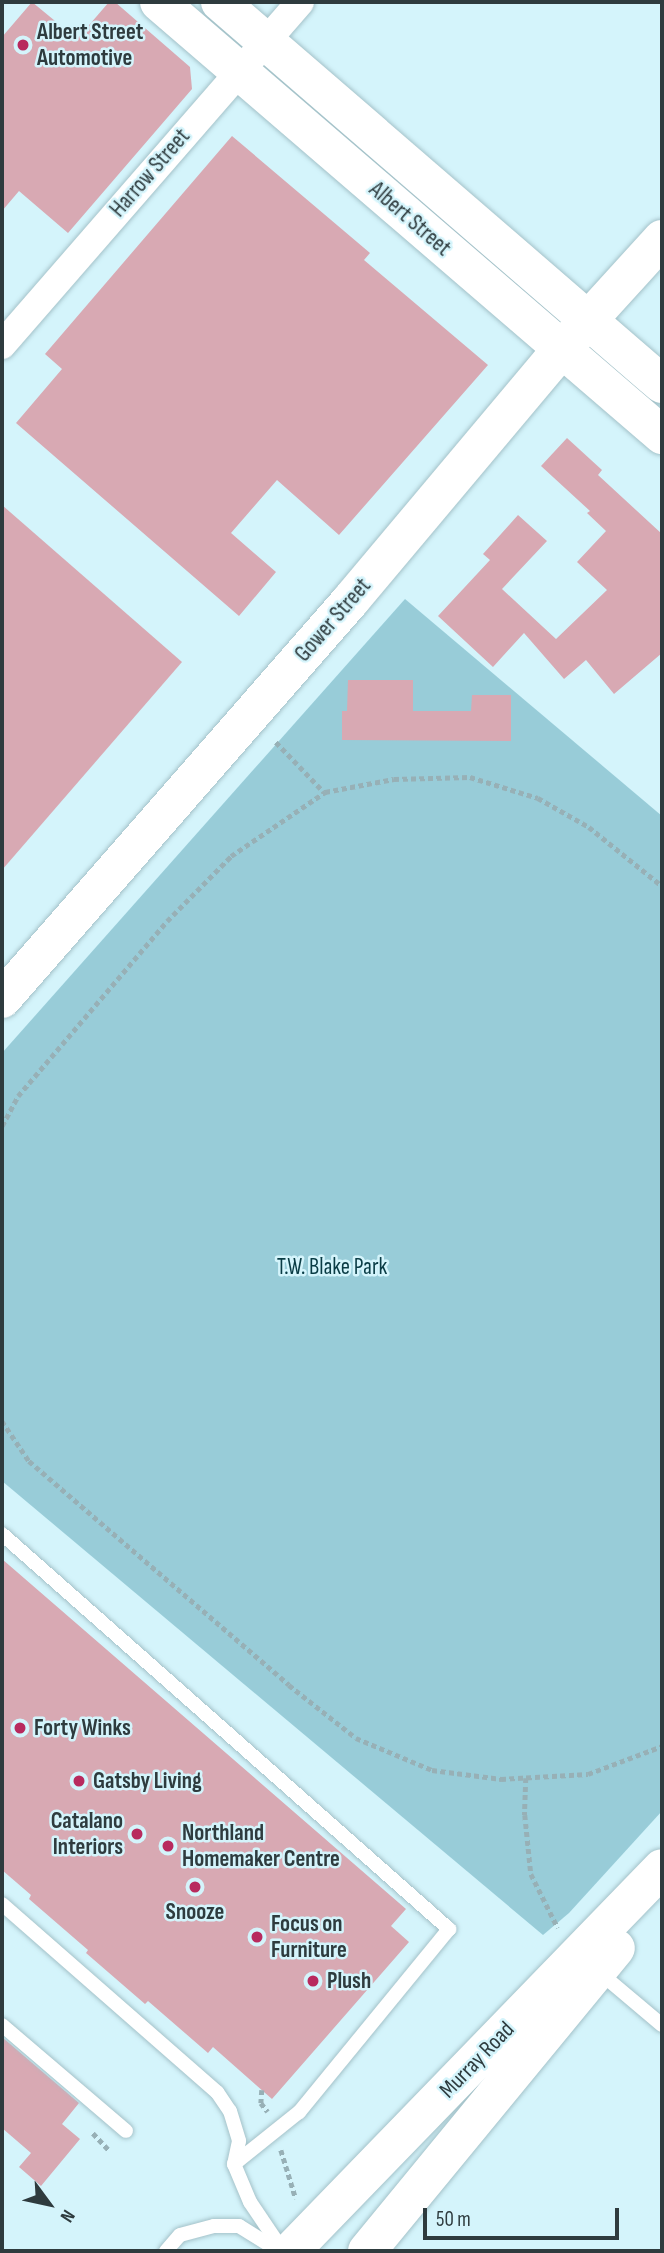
<!DOCTYPE html>
<style>
body{margin:0}
#map{position:relative;width:664px;height:2253px;overflow:hidden;background:#d4f4fb;font-family:"Sofia Sans Condensed",sans-serif}
div>[style]{position:absolute}
.green>*{inset:0;background:#98ccd8}
.building>*{inset:0;background:#d8a9b3}
.path>*{height:4.5px;margin-top:-2.25px;transform-origin:0;background:repeating-linear-gradient(90deg,#97b0b6 0 5px,transparent 0 8.5px)}
.roads{filter:drop-shadow(0 0 2px #a4c2c9) drop-shadow(0 0 2px #a4c2c9)}
.lane>*{height:14px;margin:-7px;padding:0 7px;transform-origin:7px;border-radius:7px;background:#fff}
.street>*{height:28px;margin:-14px;padding:0 14px;transform-origin:14px;border-radius:14px;background:#fff}
.secondary>*{height:38px;margin:-19px;padding:0 19px;transform-origin:19px;border-radius:19px;background:#fff}
.primary>*{height:38px;margin:-19px;padding:0 19px;transform-origin:19px;border-radius:19px;background:#fff}
.highway>*{height:38px;margin:-19px;padding:0 19px;transform-origin:19px;border-radius:19px;background:#fff}
.dots>*{width:19px;height:19px;translate:-50% -50%;box-sizing:border-box;border:4px solid #d4f4fb;border-radius:50%}
span{translate:-50% -50%;white-space:nowrap;text-align:center;line-height:1.15;-webkit-text-stroke:5px #d4f4fb;paint-order:stroke}
.poi-label{font-size:23px;color:#2e3b3e;font-weight:700}
.left{translate:0 -50%;text-align:left}
.right{translate:-100% -50%;text-align:right}
.street-label{font-size:23px;color:#2e3b3e}
.park-label{font-size:23px;color:#0a3c45}
.frame{position:absolute;inset:0;border:4px solid #2e3b3e;pointer-events:none}
.north{position:absolute;left:14px;top:2169px;width:70px;height:70px;-webkit-text-stroke:5px #d4f4fb;paint-order:stroke;rotate:123deg;font-size:19px;font-weight:700;line-height:28px;text-align:center;color:#2e3b3e}
.north::after{content:'';display:block;margin:auto;width:24px;height:32px;background:#2e3b3e;clip-path:polygon(50% 0,100% 100%,50% 72%,0 100%)}
.scale{position:absolute;left:423px;top:2208px;width:196px;height:32px;box-sizing:border-box;border:4px solid #2e3b3e;border-top:0;padding-left:9px;font-size:21px;line-height:24px;white-space:nowrap;color:#2e3b3e;-webkit-text-stroke:5px #d4f4fb;paint-order:stroke}
</style>
<div id="map">
<div class="green">
<i style="clip-path:polygon(405px 599px,662px 816px,662px 1811px,569px 1913px,543px 1935px,2px 1481px,2px 1053px)"></i>
</div>
<div class="building">
<i style="clip-path:polygon(32px 2px,77px 39px,109px 2px,115px 2px,190px 67px,192px 89px,68px 233px,19px 191px,2px 211px,2px 37px)"></i>
<i style="clip-path:polygon(232px 136px,370px 253px,364px 260px,488px 365px,339px 535px,277px 480px,231px 533px,276px 572px,239px 616px,16px 423px,62px 369px,45px 354px)"></i>
<i style="clip-path:polygon(567px 438px,602px 470px,598px 475px,662px 534px,662px 653px,614px 694px,586px 660px,564px 679px,524px 633px,493px 667px,438px 616px,490px 560px,483px 554px,518px 515px,547px 541px,502px 589px,556px 639px,607px 590px,577px 562px,606px 531px,587px 513px,590px 511px,541px 466px)"></i>
<i style="clip-path:polygon(2px 505px,182px 662px,2px 870px)"></i>
<i style="clip-path:polygon(348px 680px,413px 680px,413px 711px,471px 711px,472px 695px,511px 695px,511px 741px,342px 740px,342px 711px,347px 711px)"></i>
<i style="clip-path:polygon(2px 1559px,406px 1909px,391px 1926px,409px 1942px,272px 2099px,213px 2047px,208px 2053px,148px 2001px,145px 2004px,86px 1953px,88px 1950px,29px 1899px,31px 1895px,2px 1870px)"></i>
<i style="clip-path:polygon(2px 2037px,79px 2103px,62px 2124px,80px 2139px,41px 2186px,19px 2167px,31px 2153px,2px 2128px)"></i>
</div>
<div class="path">
<i style="left:276px;top:742px;width:69px;rotate:46.2deg"></i>
<i style="left:2px;top:1126px;width:34px;rotate:-62deg"></i>
<i style="left:18px;top:1096px;width:230px;rotate:-49.6deg"></i>
<i style="left:167px;top:921px;width:91px;rotate:-45.4deg"></i>
<i style="left:231px;top:856px;width:114px;rotate:-34.2deg"></i>
<i style="left:325px;top:792px;width:70px;rotate:-10.7deg"></i>
<i style="left:394px;top:779px;width:76px;rotate:-1.5deg"></i>
<i style="left:470px;top:777px;width:71px;rotate:17.2deg"></i>
<i style="left:538px;top:798px;width:59px;rotate:29.6deg"></i>
<i style="left:589px;top:827px;width:94px;rotate:38.9deg"></i>
<i style="left:2px;top:1421px;width:48px;rotate:56deg"></i>
<i style="left:29px;top:1461px;width:343px;rotate:40.7deg"></i>
<i style="left:289px;top:1685px;width:85px;rotate:38.3deg"></i>
<i style="left:356px;top:1738px;width:82px;rotate:22.8deg"></i>
<i style="left:432px;top:1770px;width:70px;rotate:7.4deg"></i>
<i style="left:501px;top:1779px;width:87px;rotate:-3.3deg"></i>
<i style="left:588px;top:1774px;width:79px;rotate:-20.7deg"></i>
<i style="left:526px;top:1778px;width:37px;rotate:92deg"></i>
<i style="left:525px;top:1815px;width:59px;rotate:84.2deg"></i>
<i style="left:531px;top:1874px;width:60px;rotate:63.4deg"></i>
<i style="left:262px;top:2090px;width:13px;rotate:94deg"></i>
<i style="left:261px;top:2103px;width:11px;rotate:52deg"></i>
<i style="left:93px;top:2133px;width:23px;rotate:47deg"></i>
<i style="left:281px;top:2150px;width:51px;rotate:73deg"></i>
</div>
<div class="roads">
<div class="lane">
<i style="left:2px;top:1534px;width:597px;rotate:41.47deg"></i>
<i style="left:449px;top:1929px;width:237px;rotate:129.3deg"></i>
<i style="left:299px;top:2112px;width:83px;rotate:141.3deg"></i>
<i style="left:2px;top:1904px;width:286px;rotate:41.2deg"></i>
<i style="left:217px;top:2092px;width:23px;rotate:56deg"></i>
<i style="left:230px;top:2111px;width:31px;rotate:73deg"></i>
<i style="left:239px;top:2141px;width:24px;rotate:102deg"></i>
<i style="left:234px;top:2164px;width:41px;rotate:67.2deg"></i>
<i style="left:250px;top:2202px;width:59px;rotate:56deg"></i>
<i style="left:599px;top:1972px;width:82px;rotate:40.1deg"></i>
<i style="left:2px;top:2025px;width:163px;rotate:40.5deg"></i>
<i style="left:166px;top:2251px;width:21px;rotate:-49deg"></i>
<i style="left:180px;top:2235px;width:35px;rotate:-15deg"></i>
<i style="left:214px;top:2226px;width:25px"></i>
<i style="left:239px;top:2226px;width:47px;rotate:32deg"></i>
</div>
<div class="street">
<i style="left:2px;top:345px;width:454px;rotate:-49deg"></i>
</div>
<div class="secondary">
<i style="left:2px;top:999px;width:530px;rotate:-48.82deg"></i>
<i style="left:351px;top:600px;width:326px;rotate:-50deg"></i>
<i style="left:561px;top:350px;width:150px;rotate:-47.7deg"></i>
</div>
<div class="primary">
<i style="left:291px;top:2251px;width:533px;rotate:-45.91deg"></i>
<i style="left:367px;top:2251px;width:392px;rotate:-50.6deg"></i>
</div>
<div class="highway">
<i style="left:159px;top:2px;width:664px;rotate:40.72deg"></i>
<i style="left:220px;top:2px;width:584px;rotate:40.84deg"></i>
</div>
</div>
<div class="dots">
<i style="left:23px;top:45px;background:#b82a5e"></i>
<i style="left:20px;top:1728px;background:#b82a5e"></i>
<i style="left:79px;top:1781px;background:#b82a5e"></i>
<i style="left:137px;top:1834px;background:#b82a5e"></i>
<i style="left:168px;top:1846px;background:#b82a5e"></i>
<i style="left:195px;top:1887px;background:#b82a5e"></i>
<i style="left:257px;top:1937px;background:#b82a5e"></i>
<i style="left:313px;top:1981px;background:#b82a5e"></i>
</div>
<div class="poi-label">
<span class="left" style="left:37px;top:45px">Albert Street<br>Automotive</span>
<span class="left" style="left:34px;top:1728px">Forty Winks</span>
<span class="left" style="left:93px;top:1781px">Gatsby Living</span>
<span class="right" style="left:123px;top:1834px">Catalano<br>Interiors</span>
<span class="left" style="left:182px;top:1846px">Northland<br>Homemaker Centre</span>
<span style="left:195px;top:1912px">Snooze</span>
<span class="left" style="left:271px;top:1937px">Focus on<br>Furniture</span>
<span class="left" style="left:327px;top:1981px">Plush</span>
</div>
<div class="street-label">
<span style="left:150px;top:173px;rotate:-49deg">Harrow Street</span>
<span style="left:410px;top:219px;rotate:41deg">Albert Street</span>
<span style="left:333px;top:620px;rotate:-49deg">Gower Street</span>
<span style="left:477px;top:2060px;rotate:-46deg">Murray Road</span>
</div>
<div class="park-label">
<span style="left:332px;top:1267px">T.W. Blake Park</span>
</div>
<div class="frame"></div>
<div class="north">N</div>
<div class="scale">50 m</div>
</div>
